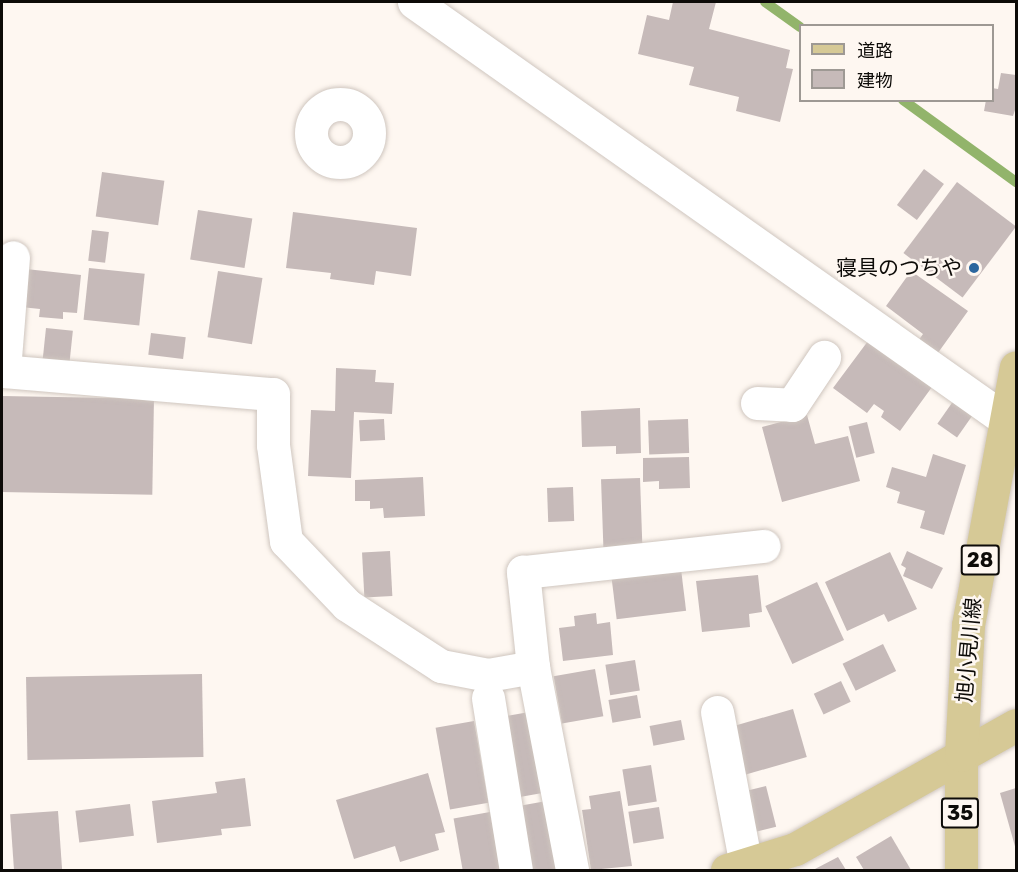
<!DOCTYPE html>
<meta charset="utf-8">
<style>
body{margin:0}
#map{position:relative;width:1018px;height:872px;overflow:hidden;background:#fef7f1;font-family:Rubik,"Noto Sans JP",sans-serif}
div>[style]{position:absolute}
.stream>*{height:10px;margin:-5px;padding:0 5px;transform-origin:5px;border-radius:5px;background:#92b46b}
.building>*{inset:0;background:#c6bab9;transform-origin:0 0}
.roads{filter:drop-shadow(0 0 2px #cfc6bf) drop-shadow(0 0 2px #cfc6bf)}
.minor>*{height:33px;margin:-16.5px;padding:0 16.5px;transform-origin:16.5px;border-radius:16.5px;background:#fff}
.minor>.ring{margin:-16.5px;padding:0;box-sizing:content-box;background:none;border:33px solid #fff;border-radius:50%}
.major>*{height:33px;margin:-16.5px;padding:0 16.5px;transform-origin:16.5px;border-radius:16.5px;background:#d6c996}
.dots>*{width:16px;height:16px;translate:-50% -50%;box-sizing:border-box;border:3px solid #fef7f1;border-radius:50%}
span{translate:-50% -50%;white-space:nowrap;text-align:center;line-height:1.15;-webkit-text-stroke:5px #fef7f1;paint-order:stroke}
.shield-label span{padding:2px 4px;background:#fef7f1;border:2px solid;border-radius:4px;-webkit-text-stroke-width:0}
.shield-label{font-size:20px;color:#0d0b08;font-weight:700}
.poi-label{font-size:21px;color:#0d0b08}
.right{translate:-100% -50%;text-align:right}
.street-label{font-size:21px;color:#0d0b08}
.frame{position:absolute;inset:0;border:3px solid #0d0b08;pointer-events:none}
.legend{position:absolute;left:799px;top:24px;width:195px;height:78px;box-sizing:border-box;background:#fef7f1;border:2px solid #9e9994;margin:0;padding:8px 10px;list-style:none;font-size:18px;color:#0d0b08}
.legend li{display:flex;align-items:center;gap:12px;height:30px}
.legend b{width:30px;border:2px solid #9e9994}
</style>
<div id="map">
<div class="stream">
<i style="left:765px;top:2px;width:43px;rotate:35.5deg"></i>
<i style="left:903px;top:100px;width:140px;rotate:36deg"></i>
</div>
<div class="building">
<i style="clip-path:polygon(673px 2px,716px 2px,709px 29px,790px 50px,786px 68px,793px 69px,780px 122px,736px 111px,739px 97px,689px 85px,694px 67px,638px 54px,647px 15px,669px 20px)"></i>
<i style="clip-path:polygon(1001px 73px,1016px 75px,1016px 107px,1013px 116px,984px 111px,986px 100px,992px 100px,992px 88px,998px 89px)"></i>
<i style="left:924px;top:169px;width:25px;height:45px;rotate:37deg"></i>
<i style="left:102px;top:172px;width:63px;height:45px;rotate:8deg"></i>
<i style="left:957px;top:182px;width:74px;height:89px;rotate:37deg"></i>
<i style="left:198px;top:210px;width:55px;height:50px;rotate:9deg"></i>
<i style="clip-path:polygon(293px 212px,417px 228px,411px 276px,376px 271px,374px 285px,330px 279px,331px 273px,286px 268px)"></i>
<i style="left:92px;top:230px;width:17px;height:31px;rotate:7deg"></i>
<i style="left:89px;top:268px;width:56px;height:52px;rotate:6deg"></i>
<i style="clip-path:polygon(26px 269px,81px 275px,77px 313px,63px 312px,63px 319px,39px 317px,40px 309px,21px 307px)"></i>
<i style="left:218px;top:271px;width:45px;height:67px;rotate:9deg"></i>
<i style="clip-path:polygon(911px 271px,968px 311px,935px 357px,916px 344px,923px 334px,886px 306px)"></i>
<i style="left:46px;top:328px;width:27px;height:33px;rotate:6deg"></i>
<i style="left:151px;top:333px;width:35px;height:22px;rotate:7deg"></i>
<i style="clip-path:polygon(868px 341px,932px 387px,900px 431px,881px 417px,884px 411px,874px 404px,867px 413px,833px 388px)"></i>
<i style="clip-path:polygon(336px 368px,376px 370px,375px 382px,394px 383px,392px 414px,354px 412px,351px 478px,308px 476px,311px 410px,335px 411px)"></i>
<i style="left:2px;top:396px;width:152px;height:96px;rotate:1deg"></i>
<i style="left:954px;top:400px;width:24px;height:29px;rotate:35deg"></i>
<i style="clip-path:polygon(640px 408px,641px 453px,616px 454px,616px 446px,582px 447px,581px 411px)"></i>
<i style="clip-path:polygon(807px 415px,815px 444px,848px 436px,860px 481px,782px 502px,762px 427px)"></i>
<i style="left:384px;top:419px;width:21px;height:25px;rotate:87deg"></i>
<i style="left:688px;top:419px;width:34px;height:40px;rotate:88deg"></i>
<i style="left:867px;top:422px;width:32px;height:19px;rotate:76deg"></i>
<i style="clip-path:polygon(933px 454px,966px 465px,944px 535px,920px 528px,925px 511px,897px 503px,900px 492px,886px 487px,892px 467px,926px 477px)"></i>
<i style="clip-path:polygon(689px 457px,690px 488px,659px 489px,659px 481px,643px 482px,643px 458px)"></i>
<i style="clip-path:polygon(423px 477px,425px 516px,384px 518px,383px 508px,370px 509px,370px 501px,355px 501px,355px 480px)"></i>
<i style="left:640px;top:478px;width:68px;height:39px;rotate:88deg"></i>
<i style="left:573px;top:487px;width:34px;height:26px;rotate:88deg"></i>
<i style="left:390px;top:551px;width:45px;height:28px;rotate:87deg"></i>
<i style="clip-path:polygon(907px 551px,943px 568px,932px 589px,903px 576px,906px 568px,901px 565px)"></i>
<i style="clip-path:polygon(890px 552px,917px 609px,888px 622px,884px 614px,847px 631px,825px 582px)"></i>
<i style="left:681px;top:569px;width:42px;height:70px;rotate:83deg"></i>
<i style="clip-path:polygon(758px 575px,762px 612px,749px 614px,750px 627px,702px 632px,696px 581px)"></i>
<i style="left:817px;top:582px;width:64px;height:57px;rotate:65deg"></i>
<i style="clip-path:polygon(596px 613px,597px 624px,610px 622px,613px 655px,563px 661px,559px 628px,575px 626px,574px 616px)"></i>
<i style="left:883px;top:644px;width:30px;height:45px;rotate:64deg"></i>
<i style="left:635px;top:660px;width:31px;height:30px;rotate:81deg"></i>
<i style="left:595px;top:669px;width:48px;height:42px;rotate:80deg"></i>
<i style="left:202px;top:674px;width:83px;height:176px;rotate:89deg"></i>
<i style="left:841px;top:681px;width:23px;height:30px;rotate:65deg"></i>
<i style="left:637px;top:695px;width:23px;height:29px;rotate:80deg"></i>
<i style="left:793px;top:709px;width:50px;height:66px;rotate:74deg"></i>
<i style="left:535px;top:711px;width:82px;height:34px;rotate:80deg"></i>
<i style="left:681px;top:720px;width:20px;height:32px;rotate:79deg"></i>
<i style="left:474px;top:721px;width:83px;height:39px;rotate:80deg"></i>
<i style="left:651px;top:765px;width:37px;height:29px;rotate:81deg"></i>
<i style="clip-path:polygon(428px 773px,445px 832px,435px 834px,439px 850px,400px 862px,395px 846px,354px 859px,336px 800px)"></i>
<i style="clip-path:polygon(245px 778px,251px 826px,221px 829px,222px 835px,157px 843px,152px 801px,217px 793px,215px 782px)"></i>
<i style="left:766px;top:786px;width:42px;height:24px;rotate:76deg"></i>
<i style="clip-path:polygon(1016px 788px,1016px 850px,1000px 793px)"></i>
<i style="clip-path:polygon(620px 791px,632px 866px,591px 870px,582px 810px,591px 809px,589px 796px)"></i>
<i style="left:552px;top:800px;width:71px;height:31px;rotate:80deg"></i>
<i style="left:130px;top:804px;width:32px;height:55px;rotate:83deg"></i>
<i style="left:659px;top:807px;width:32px;height:31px;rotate:81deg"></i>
<i style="left:58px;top:811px;width:59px;height:48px;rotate:86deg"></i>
<i style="left:490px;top:812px;width:59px;height:37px;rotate:80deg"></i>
<i style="clip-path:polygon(891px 836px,911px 870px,864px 870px,856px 857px)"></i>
<i style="clip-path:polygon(838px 857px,846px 870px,816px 870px,815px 869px)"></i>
</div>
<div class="roads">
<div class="minor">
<i style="left:414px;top:2px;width:725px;rotate:35.23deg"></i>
<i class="ring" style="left:311px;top:104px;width:25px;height:25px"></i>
<i style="left:2px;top:371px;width:272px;rotate:4.9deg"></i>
<i style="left:273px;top:394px;width:51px;rotate:90deg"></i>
<i style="left:273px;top:445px;width:97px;rotate:82.3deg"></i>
<i style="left:286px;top:541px;width:88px;rotate:46.4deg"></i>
<i style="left:347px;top:605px;width:112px;rotate:33deg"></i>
<i style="left:441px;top:666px;width:48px;rotate:10.8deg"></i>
<i style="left:488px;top:675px;width:46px;rotate:-10.1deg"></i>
<i style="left:533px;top:667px;width:207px;rotate:79.1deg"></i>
<i style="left:4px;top:371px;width:114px;rotate:-85.5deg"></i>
<i style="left:757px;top:403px;width:35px;rotate:3deg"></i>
<i style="left:792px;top:405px;width:58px;rotate:-56.3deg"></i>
<i style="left:533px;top:667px;width:96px;rotate:-96deg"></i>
<i style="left:523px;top:572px;width:242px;rotate:-6.2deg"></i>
<i style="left:488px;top:698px;width:174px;rotate:80.8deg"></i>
<i style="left:717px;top:712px;width:156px;rotate:79.3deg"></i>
</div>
<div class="major">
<i style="left:727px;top:870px;width:71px;rotate:-17.2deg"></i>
<i style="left:795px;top:849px;width:253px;rotate:-29.3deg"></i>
<i style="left:961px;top:870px;width:115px;rotate:-90deg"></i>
<i style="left:961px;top:755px;width:130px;rotate:-86.9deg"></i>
<i style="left:968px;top:625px;width:262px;rotate:-79.5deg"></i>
</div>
</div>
<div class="dots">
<i style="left:974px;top:268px;background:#2b669e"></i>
</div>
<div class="shield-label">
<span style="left:980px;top:560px">28</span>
<span style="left:960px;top:813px">35</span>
</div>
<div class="poi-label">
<span class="right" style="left:962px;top:268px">寝具のつちや</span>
</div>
<div class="street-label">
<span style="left:969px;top:650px;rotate:-85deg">旭小見川線</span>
</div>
<div class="frame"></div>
<ul class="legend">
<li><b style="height:8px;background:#d6c996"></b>道路</li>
<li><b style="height:16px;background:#c6bab9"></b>建物</li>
</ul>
</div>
